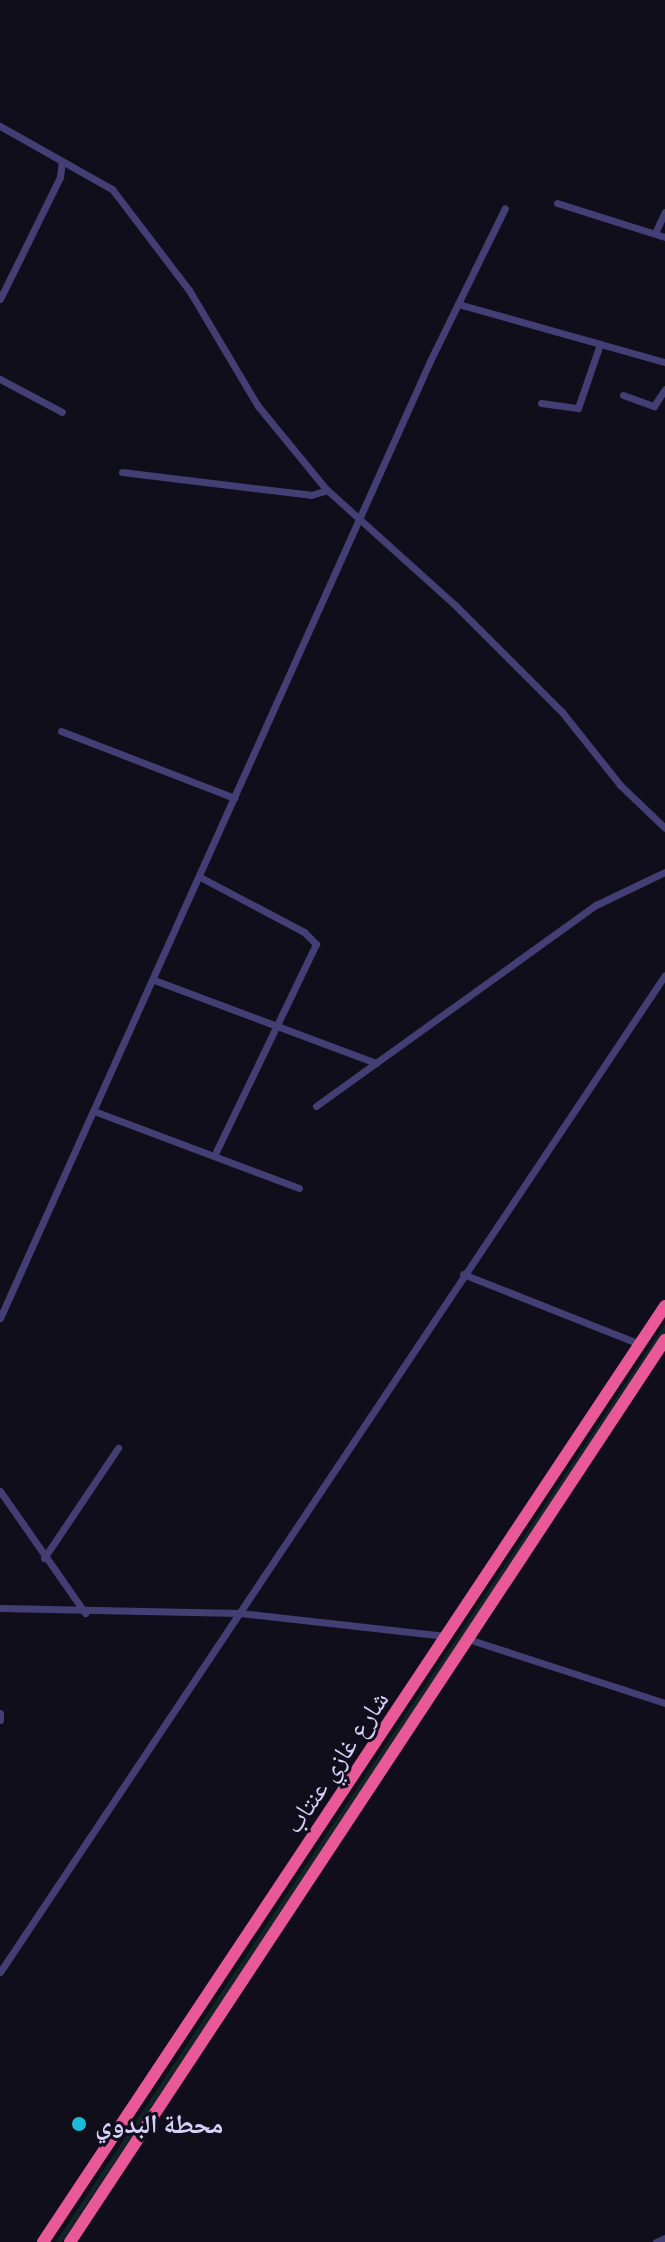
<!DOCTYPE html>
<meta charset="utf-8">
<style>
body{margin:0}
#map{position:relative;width:665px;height:2242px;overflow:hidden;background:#110e1c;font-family:"Public Sans","Noto Naskh Arabic",sans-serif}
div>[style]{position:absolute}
.green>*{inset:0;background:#122525}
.street>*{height:7px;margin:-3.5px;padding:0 3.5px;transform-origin:3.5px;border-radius:3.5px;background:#433f75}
.highway>*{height:12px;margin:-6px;padding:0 6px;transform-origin:6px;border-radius:6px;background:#e95998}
.dots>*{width:22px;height:22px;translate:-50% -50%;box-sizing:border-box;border:4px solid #110e1c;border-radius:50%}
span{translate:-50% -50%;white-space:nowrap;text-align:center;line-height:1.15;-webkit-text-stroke:6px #110e1c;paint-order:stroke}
.street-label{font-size:26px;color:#d6cff9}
.poi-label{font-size:26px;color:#d6cff9;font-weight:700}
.left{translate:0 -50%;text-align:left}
</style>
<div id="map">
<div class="green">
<i style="clip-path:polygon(665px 1324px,665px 1332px,95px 2192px,62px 2242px,56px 2242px)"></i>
</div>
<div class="street">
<i style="left:0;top:126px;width:129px;rotate:29.4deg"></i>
<i style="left:112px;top:189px;width:127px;rotate:52.7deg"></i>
<i style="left:189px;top:290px;width:135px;rotate:59.3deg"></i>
<i style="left:258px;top:406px;width:106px;rotate:50.7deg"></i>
<i style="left:325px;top:488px;width:173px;rotate:42deg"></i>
<i style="left:454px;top:604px;width:153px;rotate:45deg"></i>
<i style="left:562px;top:712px;width:93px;rotate:51.5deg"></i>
<i style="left:620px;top:785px;width:62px;rotate:43.7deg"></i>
<i style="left:557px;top:203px;width:113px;rotate:17.5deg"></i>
<i style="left:655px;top:233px;width:23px;rotate:-65deg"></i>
<i style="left:0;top:299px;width:136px;rotate:-63.8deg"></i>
<i style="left:60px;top:177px;width:16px;rotate:-83deg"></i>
<i style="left:458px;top:304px;width:215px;rotate:15.7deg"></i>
<i style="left:0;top:379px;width:70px;rotate:28deg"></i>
<i style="left:623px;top:395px;width:33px;rotate:20deg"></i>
<i style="left:654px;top:406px;width:20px;rotate:-57deg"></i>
<i style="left:541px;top:403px;width:37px;rotate:8deg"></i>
<i style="left:578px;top:408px;width:68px;rotate:-71deg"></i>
<i style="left:122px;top:472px;width:190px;rotate:6.9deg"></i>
<i style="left:311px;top:495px;width:17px;rotate:-17deg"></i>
<i style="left:61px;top:731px;width:186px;rotate:21.1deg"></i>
<i style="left:200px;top:877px;width:118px;rotate:27.9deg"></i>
<i style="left:304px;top:932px;width:17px;rotate:45deg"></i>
<i style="left:316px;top:944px;width:235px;rotate:115.7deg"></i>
<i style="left:154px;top:980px;width:237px;rotate:20.5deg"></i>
<i style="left:316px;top:1106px;width:345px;rotate:-35.7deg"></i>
<i style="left:596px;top:905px;width:76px;rotate:-25.6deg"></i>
<i style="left:94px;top:1111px;width:219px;rotate:20.6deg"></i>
<i style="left:463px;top:1274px;width:190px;rotate:21.6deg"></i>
<i style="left:0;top:1318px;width:1049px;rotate:-65.8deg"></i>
<i style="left:430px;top:361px;width:170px;rotate:-63.9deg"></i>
<i style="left:0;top:1491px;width:149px;rotate:55.1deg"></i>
<i style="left:44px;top:1558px;width:133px;rotate:-56.1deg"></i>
<i style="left:0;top:1608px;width:240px;rotate:1.2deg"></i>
<i style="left:240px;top:1613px;width:207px;rotate:6.4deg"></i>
<i style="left:468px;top:1639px;width:207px;rotate:18deg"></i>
<i style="left:0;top:1713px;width:7px;rotate:90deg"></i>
<i style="left:0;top:1972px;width:1198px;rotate:-56.3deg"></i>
<i style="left:656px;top:2242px;width:10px;rotate:-24deg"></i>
</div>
<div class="highway">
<i style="left:43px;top:2242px;width:1124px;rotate:-56.39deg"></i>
<i style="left:70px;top:2242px;width:1081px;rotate:-56.59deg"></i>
</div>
<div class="dots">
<i style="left:79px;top:2124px;background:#1cbcd8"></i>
</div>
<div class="street-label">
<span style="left:336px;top:1762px;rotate:-56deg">شارع غازي عنتاب</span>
</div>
<div class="poi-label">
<span class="left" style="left:95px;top:2124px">محطة البدوي</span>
</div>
</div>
